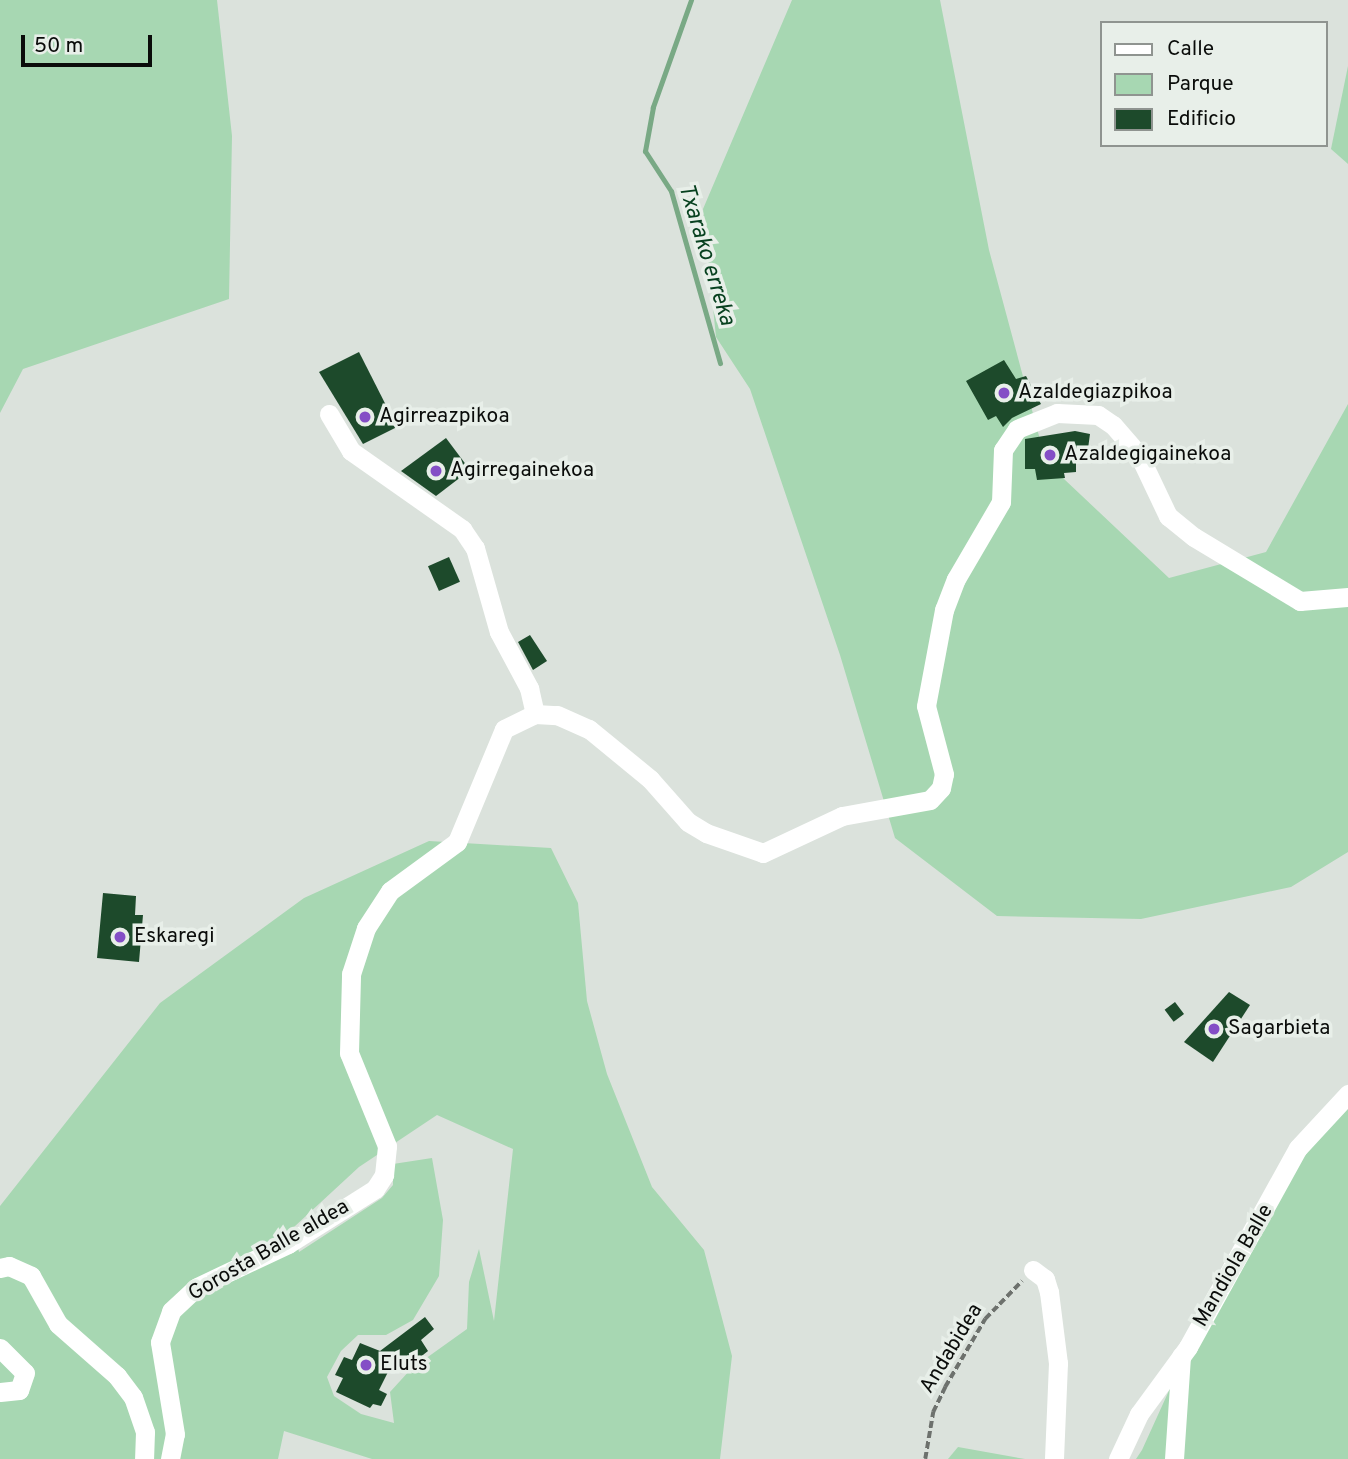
<!DOCTYPE html>
<style>
body{margin:0}
#map{position:relative;width:1348px;height:1459px;overflow:hidden;background:#dbe2dc;font-family:Overpass,sans-serif}
div>[style]{position:absolute}
.green>*{inset:0;background:#a7d7b2}
.stream>*{height:5px;margin:-2.5px;padding:0 2.5px;transform-origin:2.5px;border-radius:2.5px;background:#79a985}
.building>*{inset:0;background:#1d4a2b;transform-origin:0 0}
.path>*{height:3.5px;margin-top:-1.75px;transform-origin:0;background:repeating-linear-gradient(90deg,#6d716d 0 7px,transparent 0 10.5px)}
.minor>*{height:19px;margin:-9.5px;padding:0 9.5px;transform-origin:9.5px;border-radius:9.5px;background:#fff}
.dots>*{width:19px;height:19px;translate:-50% -50%;box-sizing:border-box;border:4px solid #e8efe9;border-radius:50%}
span{translate:-50% -50%;white-space:nowrap;text-align:center;line-height:1.15;-webkit-text-stroke:7px #e8efe9;paint-order:stroke}
.poi-label{font-size:21px;color:#0a0c0a}
.left{translate:0 -50%;text-align:left}
.street-label{font-size:21px;color:#0a0c0a}
.water-label{font-size:23px;color:#07411f;font-style:italic}
.legend{position:absolute;left:1100px;top:21px;width:228px;height:126px;box-sizing:border-box;background:#e8efe9;border:2px solid #8f9490;margin:0;padding:9px 12px;list-style:none;font-size:21px;color:#0a0c0a}
.legend li{display:flex;align-items:center;gap:14px;height:35px}
.legend b{width:35px;border:2px solid #8f9490}
.scale{position:absolute;left:21px;top:35px;width:131px;height:32px;box-sizing:border-box;border:4px solid #0a0c0a;border-top:0;padding-left:9px;font-size:21px;line-height:24px;white-space:nowrap;color:#0a0c0a;-webkit-text-stroke:5px #e8efe9;paint-order:stroke}
</style>
<div id="map">
<div class="green">
<i style="clip-path:polygon(0 0,217px 0,232px 136px,229px 299px,23px 369px,0 413px)"></i>
<i style="clip-path:polygon(792px 0,940px 0,989px 250px,1046px 462px,1169px 578px,1266px 552px,1348px 404px,1348px 852px,1291px 887px,1141px 919px,997px 916px,895px 838px,840px 655px,750px 389px,716px 337px,703px 209px)"></i>
<i style="clip-path:polygon(1348px 66px,1348px 164px,1331px 149px)"></i>
<i style="clip-path:polygon(evenodd,429px 841px,551px 848px,578px 903px,587px 1001px,607px 1074px,652px 1187px,704px 1250px,732px 1356px,720px 1459px,372px 1459px,284px 1431px,278px 1459px,0 1459px,0 1206px,160px 1003px,304px 898px,429px 841px,437px 1115px,513px 1149px,494px 1321px,479px 1249px,469px 1282px,467px 1329px,411px 1369px,390px 1392px,394px 1423px,361px 1414px,334px 1396px,327px 1377px,341px 1351px,358px 1335px,386px 1335px,413px 1320px,439px 1276px,443px 1220px,432px 1158px,393px 1164px,393px 1185px,382px 1198px,299px 1252px,294px 1227px,359px 1167px,437px 1115px)"></i>
<i style="clip-path:polygon(1348px 1106px,1348px 1459px,1182px 1459px,1184px 1374px,1198px 1341px,1303px 1150px)"></i>
<i style="clip-path:polygon(1172px 1384px,1166px 1459px,1136px 1459px,1142px 1450px)"></i>
<i style="clip-path:polygon(958px 1447px,1025px 1459px,948px 1459px)"></i>
</div>
<div class="stream">
<i style="left:691px;top:0;width:114px;rotate:109.6deg"></i>
<i style="left:653px;top:107px;width:45px;rotate:100.3deg"></i>
<i style="left:645px;top:151px;width:48px;rotate:57deg"></i>
<i style="left:671px;top:191px;width:179px;rotate:74.1deg"></i>
</div>
<div class="building">
<i style="clip-path:polygon(359px 352px,397px 427px,363px 444px,319px 372px)"></i>
<i style="clip-path:polygon(1004px 360px,1016px 379px,1026px 376px,1041px 404px,1012px 418px,1003px 427px,996px 416px,988px 420px,966px 381px)"></i>
<i style="clip-path:polygon(1075px 431px,1090px 434px,1087px 456px,1076px 455px,1076px 472px,1064px 473px,1065px 478px,1037px 480px,1035px 469px,1025px 469px,1025px 439px)"></i>
<i style="clip-path:polygon(446px 438px,470px 470px,436px 496px,401px 471px)"></i>
<i style="left:449px;top:557px;width:27px;height:23px;rotate:66deg"></i>
<i style="clip-path:polygon(530px 635px,547px 661px,533px 670px,518px 642px)"></i>
<i style="clip-path:polygon(103px 893px,136px 896px,135px 915px,143px 915px,139px 962px,97px 958px)"></i>
<i style="clip-path:polygon(1229px 992px,1250px 1005px,1213px 1062px,1184px 1042px)"></i>
<i style="left:1175px;top:1002px;width:15px;height:13px;rotate:53deg"></i>
<i style="clip-path:polygon(425px 1317px,434px 1329px,421px 1340px,428px 1351px,404px 1370px,395px 1358px,379px 1390px,387px 1394px,381px 1406px,373px 1404px,370px 1408px,336px 1392px,343px 1378px,335px 1375px,344px 1357px,352px 1360px,360px 1343px,380px 1351px)"></i>
</div>
<div class="path">
<i style="left:925px;top:1459px;width:48px;rotate:-80.3deg"></i>
<i style="left:933px;top:1412px;width:28px;rotate:-64deg"></i>
<i style="left:945px;top:1387px;width:79px;rotate:-59.5deg"></i>
<i style="left:985px;top:1319px;width:53px;rotate:-45.8deg"></i>
</div>
<div class="minor">
<i style="left:329px;top:414px;width:43px;rotate:59.3deg"></i>
<i style="left:351px;top:451px;width:136px;rotate:35.1deg"></i>
<i style="left:462px;top:529px;width:23px;rotate:56deg"></i>
<i style="left:475px;top:548px;width:87px;rotate:74.1deg"></i>
<i style="left:499px;top:632px;width:64px;rotate:61.8deg"></i>
<i style="left:529px;top:688px;width:27px;rotate:77deg"></i>
<i style="left:0;top:1268px;width:9px;rotate:-13deg"></i>
<i style="left:9px;top:1266px;width:24px;rotate:24deg"></i>
<i style="left:31px;top:1276px;width:55px;rotate:60.6deg"></i>
<i style="left:58px;top:1324px;width:79px;rotate:41.4deg"></i>
<i style="left:117px;top:1376px;width:26px;rotate:53deg"></i>
<i style="left:133px;top:1397px;width:37px;rotate:71deg"></i>
<i style="left:145px;top:1432px;width:27px;rotate:92deg"></i>
<i style="left:1033px;top:1270px;width:15px;rotate:37deg"></i>
<i style="left:1045px;top:1279px;width:14px;rotate:73deg"></i>
<i style="left:1049px;top:1292px;width:72px;rotate:82.8deg"></i>
<i style="left:1058px;top:1363px;width:96px;rotate:92.4deg"></i>
<i style="left:0;top:1348px;width:35px;rotate:45deg"></i>
<i style="left:25px;top:1373px;width:18px;rotate:109deg"></i>
<i style="left:19px;top:1390px;width:19px;rotate:174deg"></i>
<i style="left:170px;top:1459px;width:25px;rotate:-79deg"></i>
<i style="left:175px;top:1434px;width:93px;rotate:-99.3deg"></i>
<i style="left:160px;top:1342px;width:33px;rotate:-70deg"></i>
<i style="left:171px;top:1311px;width:35px;rotate:-43deg"></i>
<i style="left:197px;top:1287px;width:101px;rotate:-25.3deg"></i>
<i style="left:288px;top:1244px;width:103px;rotate:-32.3deg"></i>
<i style="left:375px;top:1189px;width:17px;rotate:-57deg"></i>
<i style="left:384px;top:1175px;width:29px;rotate:-84deg"></i>
<i style="left:387px;top:1146px;width:100px;rotate:-112.2deg"></i>
<i style="left:349px;top:1053px;width:79px;rotate:-88.5deg"></i>
<i style="left:351px;top:974px;width:48px;rotate:-71.9deg"></i>
<i style="left:366px;top:928px;width:44px;rotate:-57deg"></i>
<i style="left:390px;top:891px;width:83px;rotate:-36.2deg"></i>
<i style="left:457px;top:842px;width:122px;rotate:-67.4deg"></i>
<i style="left:504px;top:729px;width:34px;rotate:-26deg"></i>
<i style="left:535px;top:714px;width:22px;rotate:3deg"></i>
<i style="left:557px;top:715px;width:35px;rotate:24deg"></i>
<i style="left:589px;top:729px;width:79px;rotate:39.3deg"></i>
<i style="left:650px;top:779px;width:57px;rotate:48.5deg"></i>
<i style="left:688px;top:822px;width:21px;rotate:31deg"></i>
<i style="left:706px;top:833px;width:60px;rotate:19.3deg"></i>
<i style="left:763px;top:853px;width:87px;rotate:-25.1deg"></i>
<i style="left:842px;top:816px;width:89px;rotate:-10.3deg"></i>
<i style="left:930px;top:800px;width:16px;rotate:-47deg"></i>
<i style="left:941px;top:788px;width:14px;rotate:-78deg"></i>
<i style="left:944px;top:774px;width:70px;rotate:-104.8deg"></i>
<i style="left:926px;top:706px;width:98px;rotate:-79.4deg"></i>
<i style="left:944px;top:610px;width:33px;rotate:-69deg"></i>
<i style="left:956px;top:579px;width:89px;rotate:-59.7deg"></i>
<i style="left:1001px;top:502px;width:52px;rotate:-87.8deg"></i>
<i style="left:1003px;top:450px;width:25px;rotate:-56deg"></i>
<i style="left:1017px;top:429px;width:43px;rotate:-21.8deg"></i>
<i style="left:1057px;top:413px;width:41px;rotate:2.8deg"></i>
<i style="left:1098px;top:415px;width:18px;rotate:34deg"></i>
<i style="left:1113px;top:425px;width:40px;rotate:49deg"></i>
<i style="left:1139px;top:455px;width:68px;rotate:64.6deg"></i>
<i style="left:1168px;top:516px;width:33px;rotate:39deg"></i>
<i style="left:1194px;top:537px;width:124px;rotate:31.1deg"></i>
<i style="left:1300px;top:601px;width:48px;rotate:-4.8deg"></i>
<i style="left:1118px;top:1459px;width:50px;rotate:-65deg"></i>
<i style="left:1139px;top:1414px;width:83px;rotate:-53.8deg"></i>
<i style="left:1188px;top:1347px;width:227px;rotate:-61.1deg"></i>
<i style="left:1298px;top:1148px;width:74px;rotate:-47.2deg"></i>
<i style="left:1174px;top:1459px;width:103px;rotate:-86.1deg"></i>
</div>
<div class="dots">
<i style="left:1004px;top:393px;background:#844ec6"></i>
<i style="left:365px;top:417px;background:#844ec6"></i>
<i style="left:1050px;top:455px;background:#844ec6"></i>
<i style="left:436px;top:471px;background:#844ec6"></i>
<i style="left:120px;top:937px;background:#844ec6"></i>
<i style="left:1214px;top:1029px;background:#844ec6"></i>
<i style="left:366px;top:1365px;background:#844ec6"></i>
</div>
<div class="poi-label">
<span class="left" style="left:1018px;top:393px">Azaldegiazpikoa</span>
<span class="left" style="left:379px;top:417px">Agirreazpikoa</span>
<span class="left" style="left:1064px;top:455px">Azaldegigainekoa</span>
<span class="left" style="left:450px;top:471px">Agirregainekoa</span>
<span class="left" style="left:134px;top:937px">Eskaregi</span>
<span class="left" style="left:1228px;top:1029px">Sagarbieta</span>
<span class="left" style="left:380px;top:1365px">Eluts</span>
</div>
<div class="street-label">
<span style="left:269px;top:1251px;rotate:-30deg">Gorosta Balle aldea</span>
<span style="left:1234px;top:1266px;rotate:-60deg">Mandiola Balle</span>
<span style="left:952px;top:1349px;rotate:-59deg">Andabidea</span>
</div>
<div class="water-label">
<span style="left:705px;top:255px;rotate:73deg">Txarako erreka</span>
</div>
<ul class="legend">
<li><b style="height:9px;background:#fff"></b>Calle</li>
<li><b style="height:19px;background:#a7d7b2"></b>Parque</li>
<li><b style="height:19px;background:#1d4a2b"></b>Edificio</li>
</ul>
<div class="scale">50 m</div>
</div>
